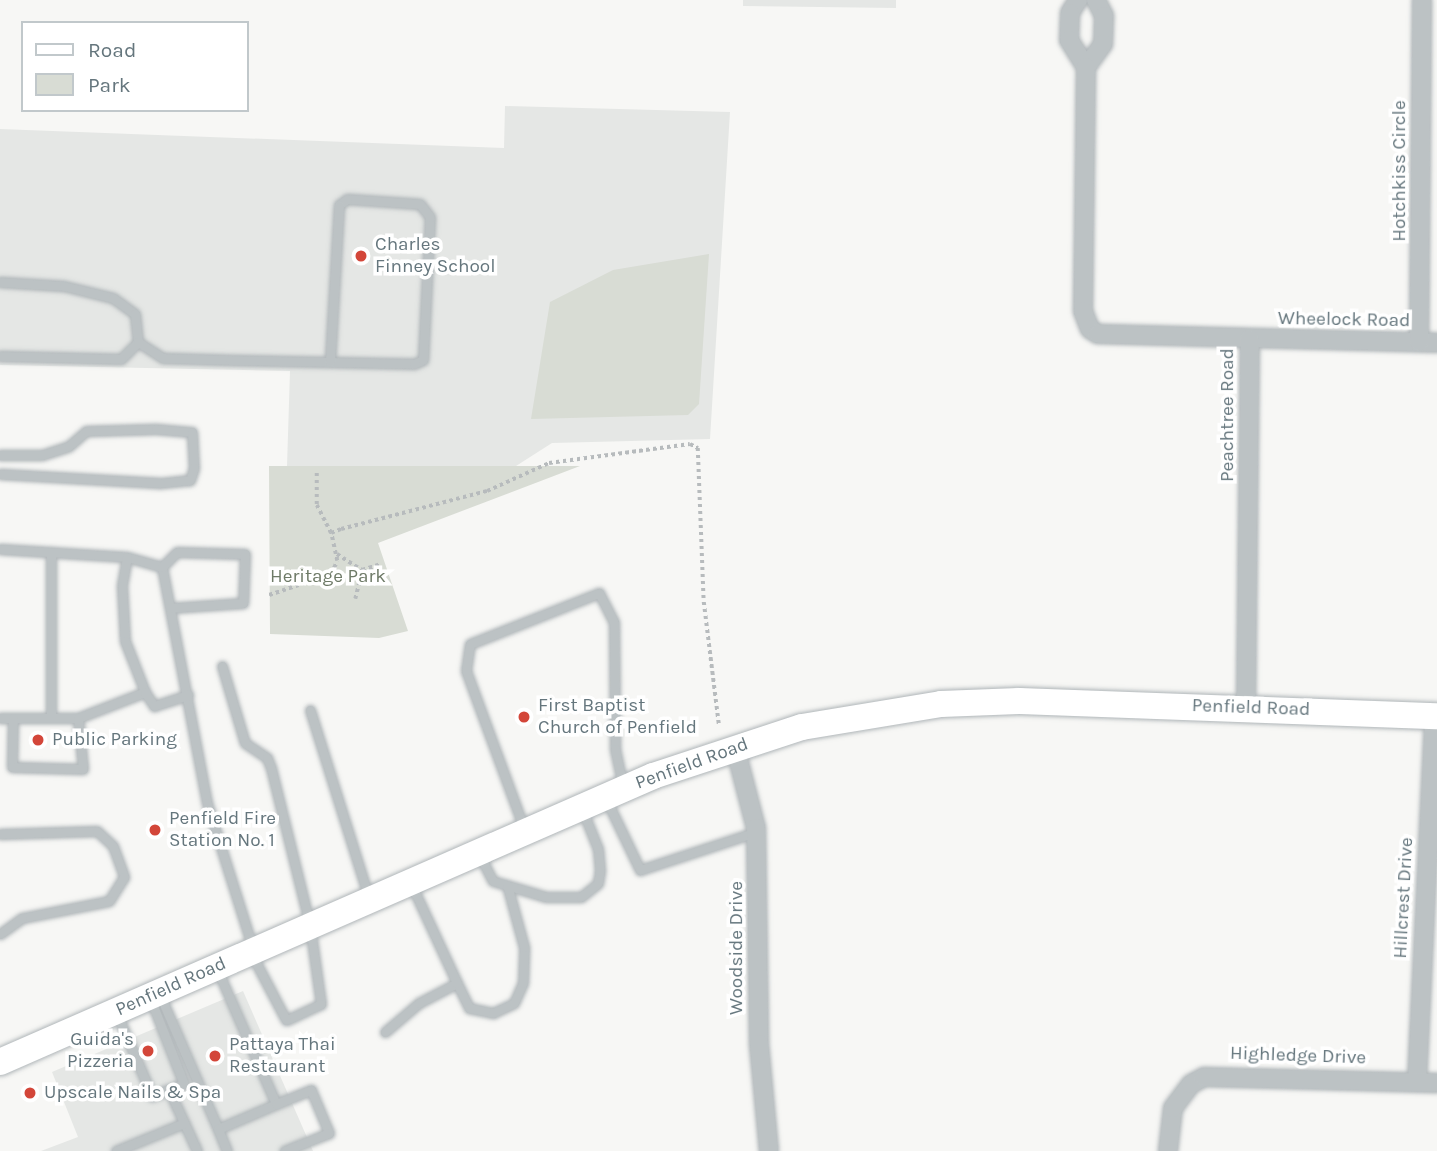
<!DOCTYPE html>
<style>
body{margin:0}
#map{position:relative;width:1437px;height:1151px;overflow:hidden;background:#f7f7f5;font-family:Karla,sans-serif}
div>[style]{position:absolute}
.built>*{inset:0;background:#e5e7e5}
.green>*{inset:0;background:#d8dcd4}
.path>*{height:3.5px;margin-top:-1.75px;transform-origin:0;background:repeating-linear-gradient(90deg,#b7bbbd 0 3.5px,transparent 0 7px)}
.roads{filter:drop-shadow(0 0 2px #b0b6b9) drop-shadow(0 0 2px #b0b6b9)}
.lane>*{height:9px;margin:-4.5px;padding:0 4.5px;transform-origin:4.5px;border-radius:4.5px;background:#bcc2c4}
.street>*{height:18px;margin:-9px;padding:0 9px;transform-origin:9px;border-radius:9px;background:#bcc2c4}
.primary>*{height:26px;margin:-13px;padding:0 13px;transform-origin:13px;border-radius:13px;background:#fff}
.dots>*{width:19px;height:19px;translate:-50% -50%;box-sizing:border-box;border:4px solid #fff;border-radius:50%}
span{translate:-50% -50%;white-space:nowrap;text-align:center;line-height:1.15;-webkit-text-stroke:7px #fff;paint-order:stroke}
.street-label{font-size:19px;color:#65767d}
.poi-label{font-size:19px;color:#65767d}
.left{translate:0 -50%;text-align:left}
.right{translate:-100% -50%;text-align:right}
.park-label{font-size:19px;color:#6e7a67}
.legend{position:absolute;left:21px;top:21px;width:228px;height:91px;box-sizing:border-box;background:#fff;border:2px solid #c1c8cb;margin:0;padding:9px 12px;list-style:none;font-size:21px;color:#65767d}
.legend li{display:flex;align-items:center;gap:14px;height:35px}
.legend b{width:35px;border:2px solid #c1c8cb}
</style>
<div id="map">
<div class="built">
<i style="clip-path:polygon(743px 0,896px 0,896px 8px,743px 6px)"></i>
<i style="clip-path:polygon(505px 106px,730px 112px,710px 439px,552px 443px,516px 466px,287px 466px,290px 371px,0 365px,0 129px,504px 148px)"></i>
<i style="clip-path:polygon(243px 991px,313px 1151px,41px 1151px,78px 1137px,52px 1072px)"></i>
</div>
<div class="green">
<i style="clip-path:polygon(709px 254px,699px 404px,688px 415px,531px 419px,550px 302px,613px 270px)"></i>
<i style="clip-path:polygon(269px 466px,580px 466px,378px 543px,408px 631px,379px 638px,270px 634px)"></i>
</div>
<div class="path">
<i style="left:317px;top:473px;width:32px;rotate:90deg"></i>
<i style="left:317px;top:505px;width:31px;rotate:63deg"></i>
<i style="left:337px;top:554px;width:30px;rotate:33deg"></i>
<i style="left:362px;top:570px;width:20px;rotate:-18deg"></i>
<i style="left:269px;top:595px;width:65px;rotate:-18.7deg"></i>
<i style="left:331px;top:574px;width:14px;rotate:-65deg"></i>
<i style="left:337px;top:561px;width:29px;rotate:-102deg"></i>
<i style="left:331px;top:533px;width:11px;rotate:-22deg"></i>
<i style="left:341px;top:529px;width:151px;rotate:-14.6deg"></i>
<i style="left:487px;top:491px;width:68px;rotate:-24.3deg"></i>
<i style="left:549px;top:463px;width:142px;rotate:-7.7deg"></i>
<i style="left:690px;top:444px;width:9px;rotate:27deg"></i>
<i style="left:698px;top:448px;width:154px;rotate:87.8deg"></i>
<i style="left:704px;top:602px;width:123px;rotate:83deg"></i>
<i style="left:355px;top:599px;width:30px;rotate:-76deg"></i>
</div>
<div class="roads">
<div class="lane">
<i style="left:0;top:282px;width:64px;rotate:3.6deg"></i>
<i style="left:64px;top:286px;width:50px;rotate:13.8deg"></i>
<i style="left:113px;top:298px;width:27px;rotate:36deg"></i>
<i style="left:135px;top:314px;width:28px;rotate:84deg"></i>
<i style="left:138px;top:342px;width:24px;rotate:135deg"></i>
<i style="left:121px;top:359px;width:121px;rotate:-178.6deg"></i>
<i style="left:138px;top:342px;width:30px;rotate:33deg"></i>
<i style="left:163px;top:358px;width:67px;rotate:1.7deg"></i>
<i style="left:230px;top:360px;width:184px;rotate:1.2deg"></i>
<i style="left:414px;top:364px;width:10px;rotate:-24deg"></i>
<i style="left:423px;top:360px;width:143px;rotate:-87.2deg"></i>
<i style="left:430px;top:217px;width:16px;rotate:-128deg"></i>
<i style="left:420px;top:204px;width:73px;rotate:-176.1deg"></i>
<i style="left:347px;top:199px;width:10px;rotate:143deg"></i>
<i style="left:339px;top:205px;width:157px;rotate:93.3deg"></i>
<i style="left:0;top:455px;width:42px"></i>
<i style="left:42px;top:455px;width:28px;rotate:-18deg"></i>
<i style="left:69px;top:446px;width:23px;rotate:-41deg"></i>
<i style="left:86px;top:431px;width:70px;rotate:-1.6deg"></i>
<i style="left:156px;top:429px;width:36px;rotate:5deg"></i>
<i style="left:192px;top:432px;width:36px;rotate:87deg"></i>
<i style="left:194px;top:468px;width:13px;rotate:108deg"></i>
<i style="left:190px;top:480px;width:30px;rotate:174deg"></i>
<i style="left:160px;top:483px;width:160px;rotate:-176.8deg"></i>
<i style="left:0;top:549px;width:127px;rotate:3.6deg"></i>
<i style="left:127px;top:557px;width:36px;rotate:16deg"></i>
<i style="left:162px;top:567px;width:240px;rotate:79.2deg"></i>
<i style="left:207px;top:803px;width:153px;rotate:72.5deg"></i>
<i style="left:127px;top:557px;width:29px;rotate:100deg"></i>
<i style="left:122px;top:586px;width:55px;rotate:86.9deg"></i>
<i style="left:125px;top:641px;width:55px;rotate:68.6deg"></i>
<i style="left:162px;top:567px;width:21px;rotate:-45deg"></i>
<i style="left:177px;top:552px;width:68px;rotate:1.7deg"></i>
<i style="left:245px;top:554px;width:49px;rotate:92.3deg"></i>
<i style="left:243px;top:603px;width:73px;rotate:176.1deg"></i>
<i style="left:222px;top:666px;width:80px;rotate:73.4deg"></i>
<i style="left:245px;top:743px;width:27px;rotate:34deg"></i>
<i style="left:267px;top:758px;width:11px;rotate:68deg"></i>
<i style="left:271px;top:768px;width:163px;rotate:76.1deg"></i>
<i style="left:310px;top:926px;width:79px;rotate:82deg"></i>
<i style="left:321px;top:1004px;width:38px;rotate:155deg"></i>
<i style="left:286px;top:1020px;width:73px;rotate:-117.6deg"></i>
<i style="left:310px;top:710px;width:197px;rotate:72.6deg"></i>
<i style="left:0;top:718px;width:78px"></i>
<i style="left:78px;top:718px;width:72px;rotate:-21.2deg"></i>
<i style="left:145px;top:692px;width:17px;rotate:57deg"></i>
<i style="left:154px;top:706px;width:36px;rotate:-18deg"></i>
<i style="left:13px;top:718px;width:49px;rotate:91.2deg"></i>
<i style="left:12px;top:767px;width:71px;rotate:1.6deg"></i>
<i style="left:83px;top:769px;width:51px;rotate:-95.6deg"></i>
<i style="left:51px;top:718px;width:166px;rotate:-90deg"></i>
<i style="left:606px;top:799px;width:79px;rotate:64.4deg"></i>
<i style="left:640px;top:870px;width:122px;rotate:-18.1deg"></i>
<i style="left:525px;top:831px;width:171px;rotate:-110.2deg"></i>
<i style="left:466px;top:671px;width:27px;rotate:-82deg"></i>
<i style="left:470px;top:644px;width:139px;rotate:-21.6deg"></i>
<i style="left:599px;top:593px;width:33px;rotate:63deg"></i>
<i style="left:614px;top:622px;width:127px;rotate:89.5deg"></i>
<i style="left:615px;top:749px;width:39px;rotate:78deg"></i>
<i style="left:0;top:834px;width:97px;rotate:-1.8deg"></i>
<i style="left:97px;top:831px;width:22px;rotate:43deg"></i>
<i style="left:113px;top:846px;width:33px;rotate:70deg"></i>
<i style="left:124px;top:877px;width:28px;rotate:122deg"></i>
<i style="left:109px;top:901px;width:89px;rotate:168.9deg"></i>
<i style="left:22px;top:918px;width:27px;rotate:144deg"></i>
<i style="left:479px;top:854px;width:30px;rotate:63deg"></i>
<i style="left:493px;top:881px;width:55px;rotate:16.8deg"></i>
<i style="left:546px;top:897px;width:35px"></i>
<i style="left:581px;top:897px;width:22px;rotate:-39deg"></i>
<i style="left:598px;top:883px;width:12px;rotate:-81deg"></i>
<i style="left:600px;top:871px;width:22px;rotate:-95deg"></i>
<i style="left:598px;top:849px;width:43px;rotate:-111.8deg"></i>
<i style="left:457px;top:983px;width:28px;rotate:64deg"></i>
<i style="left:469px;top:1008px;width:25px;rotate:12deg"></i>
<i style="left:493px;top:1013px;width:23px;rotate:-25deg"></i>
<i style="left:514px;top:1003px;width:22px;rotate:-66deg"></i>
<i style="left:523px;top:983px;width:36px;rotate:-88deg"></i>
<i style="left:524px;top:947px;width:64px;rotate:-105.3deg"></i>
<i style="left:160px;top:995px;width:146px;rotate:66.6deg"></i>
<i style="left:218px;top:1129px;width:63px;rotate:-23.3deg"></i>
<i style="left:276px;top:1104px;width:147px;rotate:-113.6deg"></i>
<i style="left:117px;top:1014px;width:89px;rotate:66.9deg"></i>
<i style="left:152px;top:1096px;width:34px;rotate:-21deg"></i>
<i style="left:184px;top:1084px;width:92px;rotate:-111.6deg"></i>
<i style="left:385px;top:1032px;width:45px;rotate:-40.5deg"></i>
<i style="left:419px;top:1003px;width:43px;rotate:-27.8deg"></i>
<i style="left:457px;top:983px;width:109px;rotate:-114.9deg"></i>
<i style="left:169px;top:1090px;width:67px;rotate:65.3deg"></i>
<i style="left:276px;top:1104px;width:38px;rotate:-22deg"></i>
<i style="left:311px;top:1090px;width:47px;rotate:67.3deg"></i>
<i style="left:329px;top:1133px;width:48px;rotate:158.2deg"></i>
<i style="left:218px;top:1129px;width:24px;rotate:68deg"></i>
<i style="left:116px;top:1151px;width:74px;rotate:-22.4deg"></i>
</div>
<div class="street">
<i style="left:1078px;top:0;width:15px;rotate:122deg"></i>
<i style="left:1070px;top:13px;width:27px;rotate:92deg"></i>
<i style="left:1069px;top:40px;width:32px;rotate:58deg"></i>
<i style="left:1096px;top:0;width:18px;rotate:63deg"></i>
<i style="left:1104px;top:16px;width:28px;rotate:92deg"></i>
<i style="left:1103px;top:44px;width:29px;rotate:126deg"></i>
<i style="left:1086px;top:67px;width:244px;rotate:90.7deg"></i>
<i style="left:1083px;top:311px;width:19px;rotate:69deg"></i>
<i style="left:1090px;top:329px;width:9px;rotate:32deg"></i>
<i style="left:1098px;top:334px;width:339px;rotate:1.5deg"></i>
<i style="left:1419px;top:342px;width:342px;rotate:-89.5deg"></i>
<i style="left:1246px;top:707px;width:368px;rotate:-89.4deg"></i>
<i style="left:735px;top:747px;width:84px;rotate:75.5deg"></i>
<i style="left:756px;top:828px;width:216px;rotate:89.2deg"></i>
<i style="left:759px;top:1044px;width:107px;rotate:84.7deg"></i>
<i style="left:1417px;top:1082px;width:367px;rotate:-87.3deg"></i>
<i style="left:1168px;top:1151px;width:43px;rotate:-83.4deg"></i>
<i style="left:1173px;top:1108px;width:30px;rotate:-53deg"></i>
<i style="left:1191px;top:1084px;width:15px;rotate:-28deg"></i>
<i style="left:1204px;top:1077px;width:233px;rotate:1.5deg"></i>
</div>
<div class="primary">
<i style="left:0;top:1062px;width:713px;rotate:-23.65deg"></i>
<i style="left:653px;top:776px;width:157px;rotate:-18.2deg"></i>
<i style="left:802px;top:727px;width:141px;rotate:-9.4deg"></i>
<i style="left:941px;top:704px;width:78px;rotate:-2.2deg"></i>
<i style="left:1019px;top:701px;width:418px;rotate:2.1deg"></i>
</div>
</div>
<div class="dots">
<i style="left:361px;top:256px;background:#d34639"></i>
<i style="left:524px;top:717px;background:#d34639"></i>
<i style="left:38px;top:740px;background:#d34639"></i>
<i style="left:155px;top:830px;background:#d34639"></i>
<i style="left:148px;top:1051px;background:#d34639"></i>
<i style="left:215px;top:1056px;background:#d34639"></i>
<i style="left:30px;top:1093px;background:#d34639"></i>
</div>
<div class="street-label">
<span style="left:1400px;top:171px;rotate:-90deg">Hotchkiss Circle</span>
<span style="left:1344px;top:320px;rotate:1deg">Wheelock Road</span>
<span style="left:1228px;top:415px;rotate:-90deg">Peachtree Road</span>
<span style="left:1251px;top:708px;rotate:2deg">Penfield Road</span>
<span style="left:692px;top:764px;rotate:-20deg">Penfield Road</span>
<span style="left:1404px;top:898px;rotate:-87deg">Hillcrest Drive</span>
<span style="left:737px;top:948px;rotate:-90deg">Woodside Drive</span>
<span style="left:171px;top:987px;rotate:-24deg">Penfield Road</span>
<span style="left:1298px;top:1056px;rotate:2deg">Highledge Drive</span>
</div>
<div class="poi-label">
<span class="left" style="left:375px;top:256px">Charles<br>Finney School</span>
<span class="left" style="left:538px;top:717px">First Baptist<br>Church of Penfield</span>
<span class="left" style="left:52px;top:740px">Public Parking</span>
<span class="left" style="left:169px;top:830px">Penfield Fire<br>Station No. 1</span>
<span class="right" style="left:134px;top:1051px">Guida's<br>Pizzeria</span>
<span class="left" style="left:229px;top:1056px">Pattaya Thai<br>Restaurant</span>
<span class="left" style="left:44px;top:1093px">Upscale Nails &amp; Spa</span>
</div>
<div class="park-label">
<span style="left:328px;top:577px">Heritage Park</span>
</div>
<ul class="legend">
<li><b style="height:9px;background:#fff"></b>Road</li>
<li><b style="height:19px;background:#d8dcd4"></b>Park</li>
</ul>
</div>
